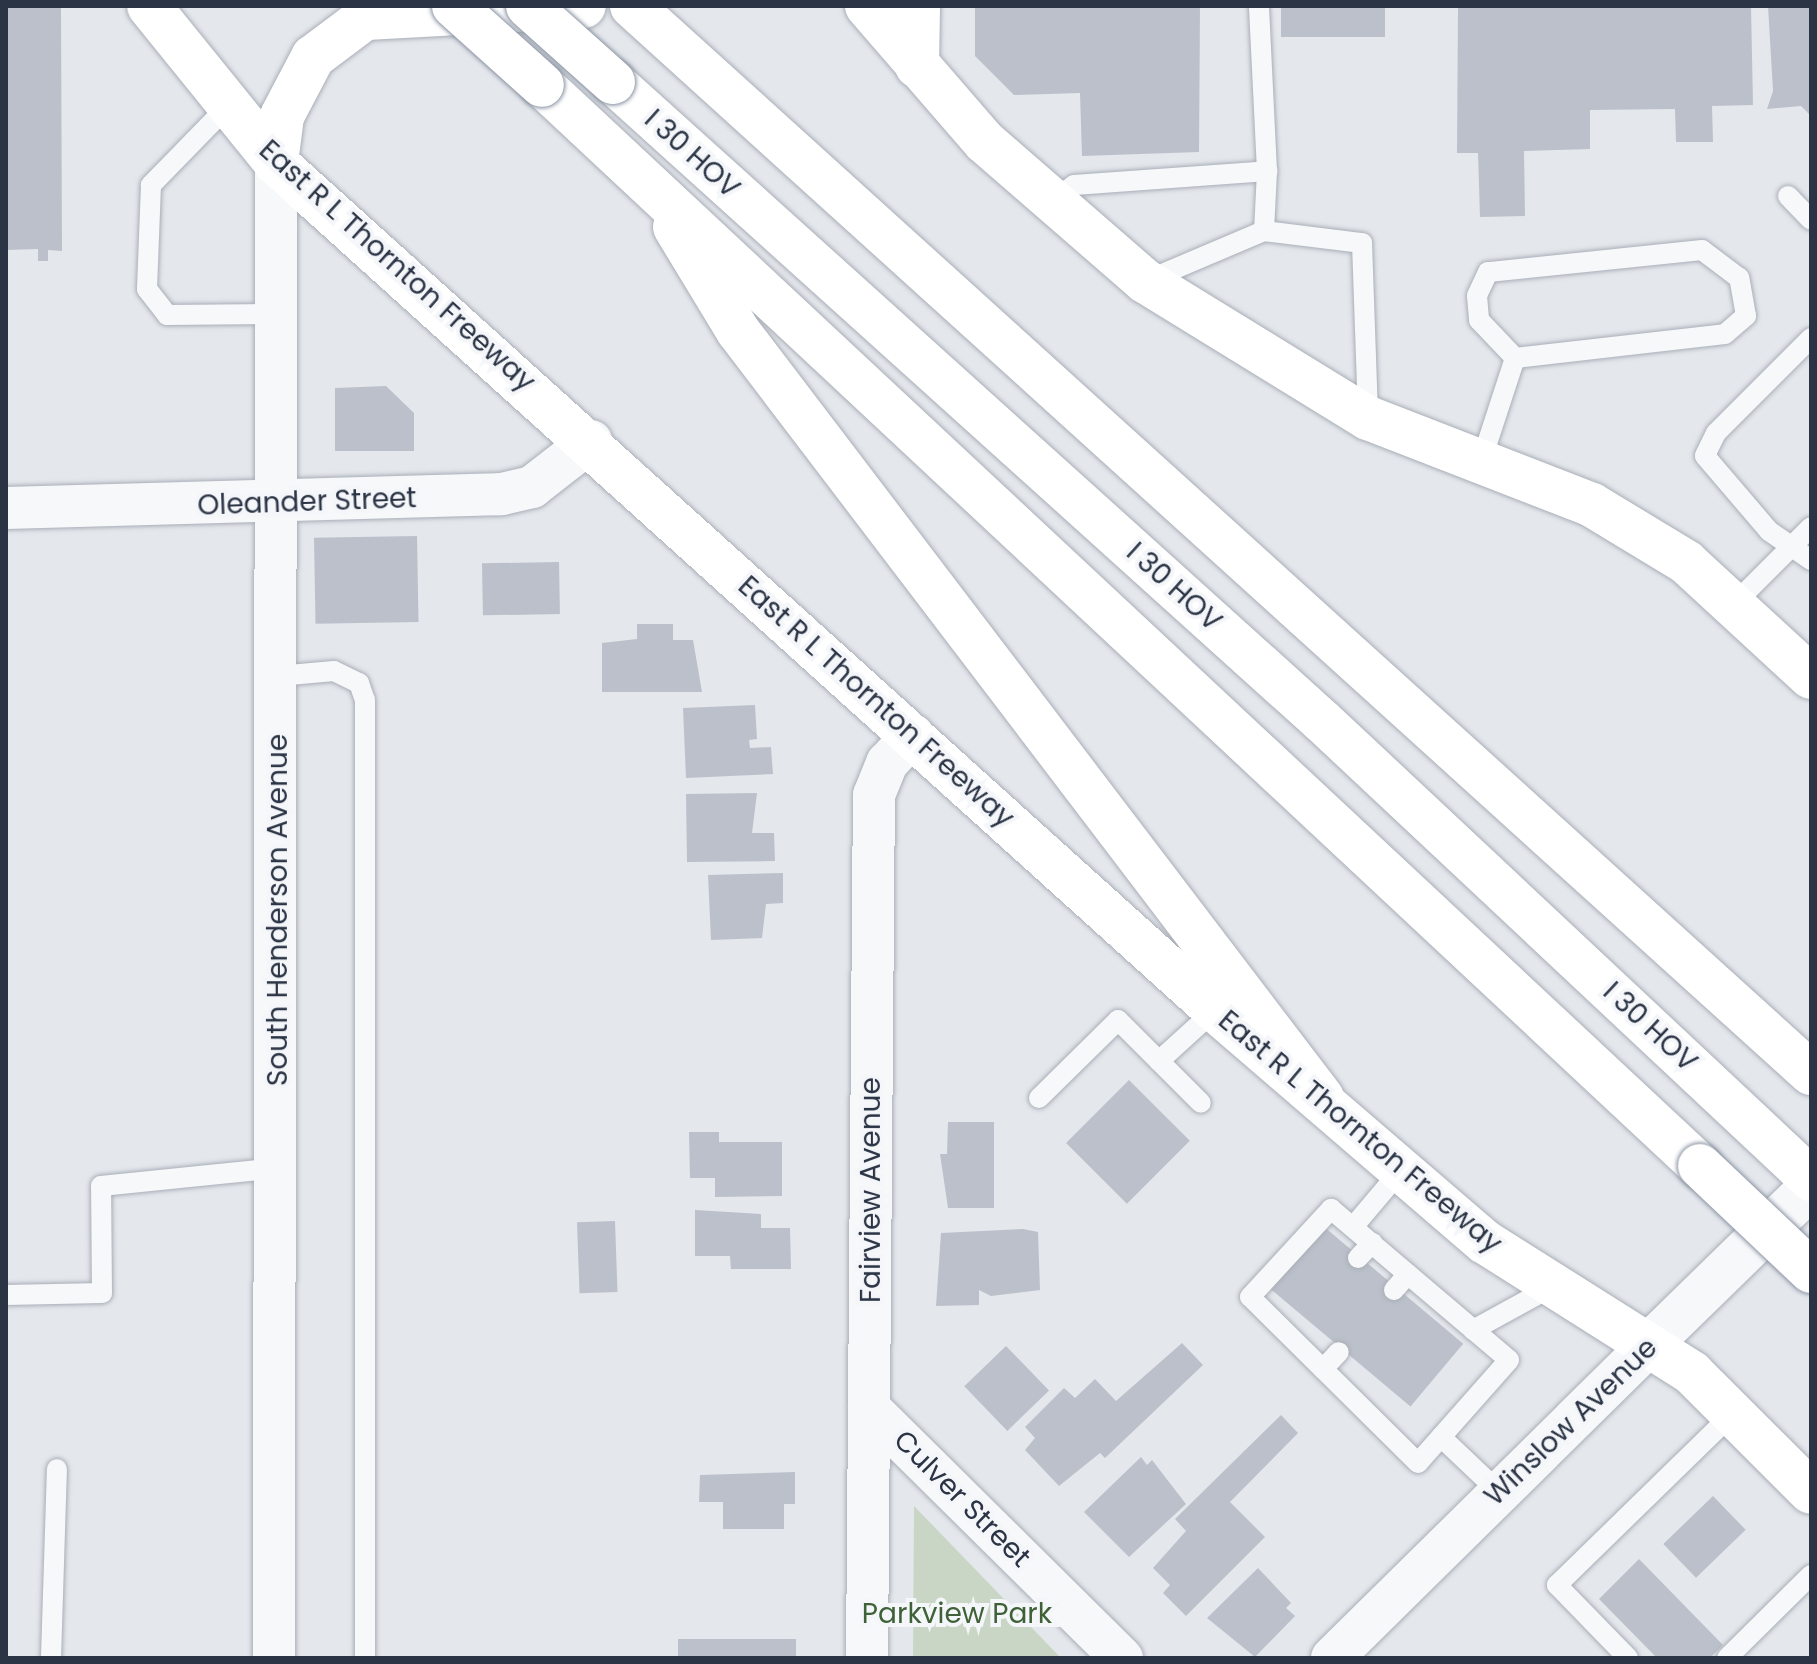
<!DOCTYPE html>
<style>
body{margin:0}
#map{position:relative;width:1817px;height:1664px;overflow:hidden;background:#e4e7ec;font-family:Poppins,sans-serif}
div>[style]{position:absolute}
.green>*{inset:0;background:#c9d6c5}
.building>*{inset:0;background:#bbc0ca;transform-origin:0 0}
.roads{filter:drop-shadow(0 0 2px #a9aeb7) drop-shadow(0 0 2px #a9aeb7)}
.service>*{height:20px;margin:-10px;padding:0 10px;transform-origin:10px;border-radius:10px;background:#f7f8fa}
.minor>*{height:42px;margin:-21px;padding:0 21px;transform-origin:21px;border-radius:21px;background:#f7f8fa}
.tertiary>*{height:44px;margin:-22px;padding:0 22px;transform-origin:22px;border-radius:22px;background:#f7f8fa}
.secondary>*{height:44px;margin:-22px;padding:0 22px;transform-origin:22px;border-radius:22px;background:#fff}
.motorway>*{height:44px;margin:-22px;padding:0 22px;transform-origin:22px;border-radius:22px;background:#fff}
.bridges{filter:drop-shadow(0 0 2px #8b94a3) drop-shadow(0 0 2px #8b94a3)}
.motorway-bridge>*{height:44px;margin:-22px;padding:0 22px;transform-origin:22px;border-radius:22px;background:#fff}
span{translate:-50% -50%;white-space:nowrap;text-align:center;line-height:1.15;-webkit-text-stroke:8px #f4f6f9;paint-order:stroke}
.street-label{font-size:28px;color:#2b3445}
.park-label{font-size:28px;color:#3f6138}
.frame{position:absolute;inset:0;border:8px solid #2b3445;pointer-events:none}
</style>
<div id="map">
<div class="green">
<i style="clip-path:polygon(914px 1506px,1061px 1658px,913px 1658px)"></i>
</div>
<div class="building">
<i style="clip-path:polygon(6px 6px,61px 6px,62px 251px,48px 250px,48px 261px,38px 261px,38px 249px,6px 250px)"></i>
<i style="clip-path:polygon(975px 6px,1200px 6px,1199px 152px,1082px 156px,1080px 93px,1014px 95px,975px 56px)"></i>
<i style="left:1281px;top:6px;width:104px;height:31px"></i>
<i style="clip-path:polygon(1458px 6px,1751px 6px,1753px 105px,1712px 106px,1713px 142px,1676px 142px,1675px 109px,1590px 110px,1590px 149px,1524px 151px,1525px 216px,1480px 217px,1478px 153px,1457px 153px)"></i>
<i style="clip-path:polygon(1768px 6px,1811px 6px,1811px 116px,1801px 106px,1767px 109px,1773px 91px)"></i>
<i style="clip-path:polygon(386px 386px,414px 413px,414px 451px,335px 451px,335px 388px)"></i>
<i style="left:417px;top:536px;width:86px;height:103px;rotate:89deg"></i>
<i style="left:559px;top:562px;width:52px;height:77px;rotate:89deg"></i>
<i style="clip-path:polygon(637px 624px,673px 624px,673px 640px,693px 640px,702px 692px,602px 692px,602px 643px,637px 639px)"></i>
<i style="clip-path:polygon(755px 705px,757px 739px,749px 740px,750px 748px,771px 747px,773px 774px,686px 778px,683px 708px)"></i>
<i style="clip-path:polygon(757px 793px,752px 833px,774px 833px,775px 861px,687px 862px,686px 794px)"></i>
<i style="clip-path:polygon(783px 873px,783px 903px,766px 904px,762px 938px,711px 940px,708px 875px)"></i>
<i style="left:1129px;top:1080px;width:86px;height:89px;rotate:45deg"></i>
<i style="clip-path:polygon(948px 1122px,994px 1122px,994px 1208px,948px 1208px,940px 1154px,947px 1154px)"></i>
<i style="clip-path:polygon(689px 1132px,719px 1132px,719px 1142px,782px 1142px,782px 1196px,715px 1197px,715px 1178px,690px 1178px)"></i>
<i style="clip-path:polygon(695px 1210px,761px 1214px,761px 1228px,790px 1228px,791px 1269px,731px 1269px,730px 1256px,695px 1256px)"></i>
<i style="left:615px;top:1221px;width:71px;height:38px;rotate:88deg"></i>
<i style="left:1323px;top:1226px;width:183px;height:82px;rotate:40deg"></i>
<i style="clip-path:polygon(1023px 1229px,1038px 1232px,1040px 1290px,991px 1296px,979px 1290px,979px 1305px,936px 1306px,941px 1233px)"></i>
<i style="clip-path:polygon(1182px 1343px,1203px 1365px,1105px 1458px,1100px 1453px,1059px 1486px,1025px 1450px,1035px 1438px,1025px 1427px,1064px 1388px,1075px 1398px,1095px 1379px,1116px 1401px)"></i>
<i style="left:1006px;top:1346px;width:62px;height:58px;rotate:46deg"></i>
<i style="clip-path:polygon(1281px 1415px,1298px 1433px,1230px 1502px,1265px 1537px,1186px 1616px,1163px 1593px,1170px 1585px,1153px 1568px,1186px 1531px,1175px 1519px)"></i>
<i style="clip-path:polygon(1141px 1457px,1147px 1465px,1152px 1460px,1186px 1504px,1129px 1557px,1084px 1512px)"></i>
<i style="clip-path:polygon(795px 1472px,795px 1504px,784px 1504px,784px 1529px,723px 1529px,723px 1502px,699px 1502px,700px 1475px)"></i>
<i style="left:1713px;top:1496px;width:47px;height:69px;rotate:46deg"></i>
<i style="clip-path:polygon(1639px 1559px,1723px 1645px,1710px 1658px,1657px 1658px,1599px 1599px)"></i>
<i style="clip-path:polygon(1258px 1568px,1291px 1603px,1286px 1608px,1295px 1616px,1255px 1657px,1207px 1618px)"></i>
<i style="left:678px;top:1639px;width:118px;height:19px"></i>
</div>
<div class="roads">
<div class="service">
<i style="left:229px;top:105px;width:112px;rotate:134.3deg"></i>
<i style="left:151px;top:185px;width:104px;rotate:92.2deg"></i>
<i style="left:147px;top:289px;width:33px;rotate:52deg"></i>
<i style="left:167px;top:315px;width:106px;rotate:-0.5deg"></i>
<i style="left:1788px;top:196px;width:33px;rotate:46deg"></i>
<i style="left:1051px;top:202px;width:29px;rotate:-36deg"></i>
<i style="left:1074px;top:185px;width:194px;rotate:-4.1deg"></i>
<i style="left:1267px;top:171px;width:165px;rotate:-92.8deg"></i>
<i style="left:1264px;top:231px;width:99px;rotate:7deg"></i>
<i style="left:1362px;top:243px;width:173px;rotate:88deg"></i>
<i style="left:1146px;top:281px;width:128px;rotate:-23deg"></i>
<i style="left:1264px;top:231px;width:60px;rotate:-87.1deg"></i>
<i style="left:1811px;top:338px;width:134px;rotate:135deg"></i>
<i style="left:1716px;top:433px;width:25px;rotate:116deg"></i>
<i style="left:1705px;top:456px;width:99px;rotate:49.5deg"></i>
<i style="left:1769px;top:531px;width:51px;rotate:34.6deg"></i>
<i style="left:1481px;top:462px;width:109px;rotate:-71.9deg"></i>
<i style="left:1515px;top:358px;width:211px;rotate:-6.5deg"></i>
<i style="left:1725px;top:334px;width:28px;rotate:-41deg"></i>
<i style="left:1746px;top:316px;width:39px;rotate:-100deg"></i>
<i style="left:1739px;top:278px;width:46px;rotate:-142.9deg"></i>
<i style="left:1702px;top:250px;width:215px;rotate:174.1deg"></i>
<i style="left:1488px;top:272px;width:26px;rotate:115deg"></i>
<i style="left:1477px;top:296px;width:24px;rotate:85deg"></i>
<i style="left:1479px;top:320px;width:52px;rotate:46.5deg"></i>
<i style="left:1735px;top:603px;width:107px;rotate:-45deg"></i>
<i style="left:278px;top:676px;width:56px;rotate:-5.1deg"></i>
<i style="left:334px;top:671px;width:28px;rotate:26deg"></i>
<i style="left:359px;top:683px;width:18px;rotate:71deg"></i>
<i style="left:365px;top:700px;width:958px;rotate:90deg"></i>
<i style="left:1159px;top:1061px;width:59px;rotate:45deg"></i>
<i style="left:1039px;top:1098px;width:111px;rotate:-44.6deg"></i>
<i style="left:1118px;top:1020px;width:58px;rotate:45deg"></i>
<i style="left:1159px;top:1061px;width:76px;rotate:-42.3deg"></i>
<i style="left:1331px;top:1209px;width:233px;rotate:40.3deg"></i>
<i style="left:1509px;top:1360px;width:137px;rotate:131.5deg"></i>
<i style="left:1418px;top:1463px;width:236px;rotate:-135.3deg"></i>
<i style="left:1250px;top:1297px;width:120px;rotate:-47.4deg"></i>
<i style="left:1353px;top:1227px;width:76px;rotate:-49.8deg"></i>
<i style="left:1358px;top:1258px;width:21px;rotate:-47deg"></i>
<i style="left:1394px;top:1290px;width:21px;rotate:-49deg"></i>
<i style="left:6px;top:1295px;width:96px;rotate:-1.2deg"></i>
<i style="left:102px;top:1293px;width:107px;rotate:-90.5deg"></i>
<i style="left:101px;top:1186px;width:178px;rotate:-5.8deg"></i>
<i style="left:1473px;top:1330px;width:91px;rotate:-28.8deg"></i>
<i style="left:1323px;top:1369px;width:23px;rotate:-47deg"></i>
<i style="left:1441px;top:1437px;width:80px;rotate:43.5deg"></i>
<i style="left:51px;top:1658px;width:189px;rotate:-88.2deg"></i>
<i style="left:1628px;top:1658px;width:102px;rotate:-134.2deg"></i>
<i style="left:1557px;top:1585px;width:248px;rotate:-44.3deg"></i>
<i style="left:1727px;top:1658px;width:118px;rotate:-44.7deg"></i>
</div>
<div class="minor">
<i style="left:6px;top:508px;width:496px;rotate:-1.6deg"></i>
<i style="left:502px;top:494px;width:31px;rotate:-13deg"></i>
<i style="left:532px;top:487px;width:75px;rotate:-37.9deg"></i>
<i style="left:869px;top:1408px;width:356px;rotate:44.7deg"></i>
<i style="left:274px;top:1658px;width:1495px;rotate:-89.92deg"></i>
<i style="left:867px;top:1658px;width:863px;rotate:-89.54deg"></i>
<i style="left:874px;top:795px;width:35px;rotate:-68deg"></i>
<i style="left:887px;top:763px;width:38px;rotate:-47deg"></i>
<i style="left:1332px;top:1658px;width:445px;rotate:-44.6deg"></i>
</div>
<div class="tertiary">
<i style="left:1649px;top:1345px;width:226px;rotate:-44.3deg"></i>
</div>
<div class="secondary">
<i style="left:149px;top:6px;width:202px;rotate:51deg"></i>
<i style="left:276px;top:163px;width:1265px;rotate:42.05deg"></i>
<i style="left:1215px;top:1010px;width:356px;rotate:40.7deg"></i>
<i style="left:1485px;top:1242px;width:245px;rotate:32.3deg"></i>
<i style="left:1692px;top:1373px;width:168px;rotate:45deg"></i>
<i style="left:867px;top:6px;width:180px;rotate:49.1deg"></i>
<i style="left:985px;top:142px;width:212px;rotate:41deg"></i>
<i style="left:1145px;top:281px;width:262px;rotate:31.6deg"></i>
<i style="left:1368px;top:418px;width:240px;rotate:21.2deg"></i>
<i style="left:1592px;top:505px;width:110px;rotate:31.2deg"></i>
<i style="left:1686px;top:562px;width:170px;rotate:42.6deg"></i>
<i style="left:917px;top:66px;width:60px;rotate:-89deg"></i>
<i style="left:276px;top:163px;width:47px;rotate:-82.7deg"></i>
<i style="left:282px;top:116px;width:67px;rotate:-62.3deg"></i>
<i style="left:313px;top:57px;width:65px;rotate:-36.9deg"></i>
<i style="left:365px;top:18px;width:219px;rotate:-3.1deg"></i>
</div>
<div class="motorway">
<i style="left:632px;top:6px;width:1590px;rotate:42.15deg"></i>
<i style="left:613px;top:82px;width:954px;rotate:42.03deg"></i>
<i style="left:1322px;top:721px;width:670px;rotate:43.13deg"></i>
<i style="left:542px;top:85px;width:1584px;rotate:43.03deg"></i>
<i style="left:675px;top:227px;width:122px;rotate:58.8deg"></i>
<i style="left:738px;top:331px;width:964px;rotate:52.71deg"></i>
</div>
</div>
<div class="bridges">
<div class="motorway-bridge">
<i style="left:454px;top:6px;width:118px;rotate:41.9deg"></i>
<i style="left:528px;top:6px;width:114px;rotate:41.8deg"></i>
<i style="left:1700px;top:1166px;width:153px;rotate:43.4deg"></i>
</div>
</div>
<div class="street-label">
<span style="left:692px;top:154px;rotate:42deg">I 30 HOV</span>
<span style="left:397px;top:266px;rotate:42deg">East R L Thornton Freeway</span>
<span style="left:307px;top:502px;rotate:-2deg">Oleander Street</span>
<span style="left:1174px;top:587px;rotate:42deg">I 30 HOV</span>
<span style="left:876px;top:702px;rotate:42deg">East R L Thornton Freeway</span>
<span style="left:278px;top:910px;rotate:-90deg">South Henderson Avenue</span>
<span style="left:1650px;top:1027px;rotate:43deg">I 30 HOV</span>
<span style="left:1360px;top:1132px;rotate:40deg">East R L Thornton Freeway</span>
<span style="left:871px;top:1190px;rotate:-90deg">Fairview Avenue</span>
<span style="left:1571px;top:1422px;rotate:-44deg">Winslow Avenue</span>
<span style="left:962px;top:1499px;rotate:45deg">Culver Street</span>
</div>
<div class="park-label">
<span style="left:957px;top:1614px">Parkview Park</span>
</div>
<div class="frame"></div>
</div>
